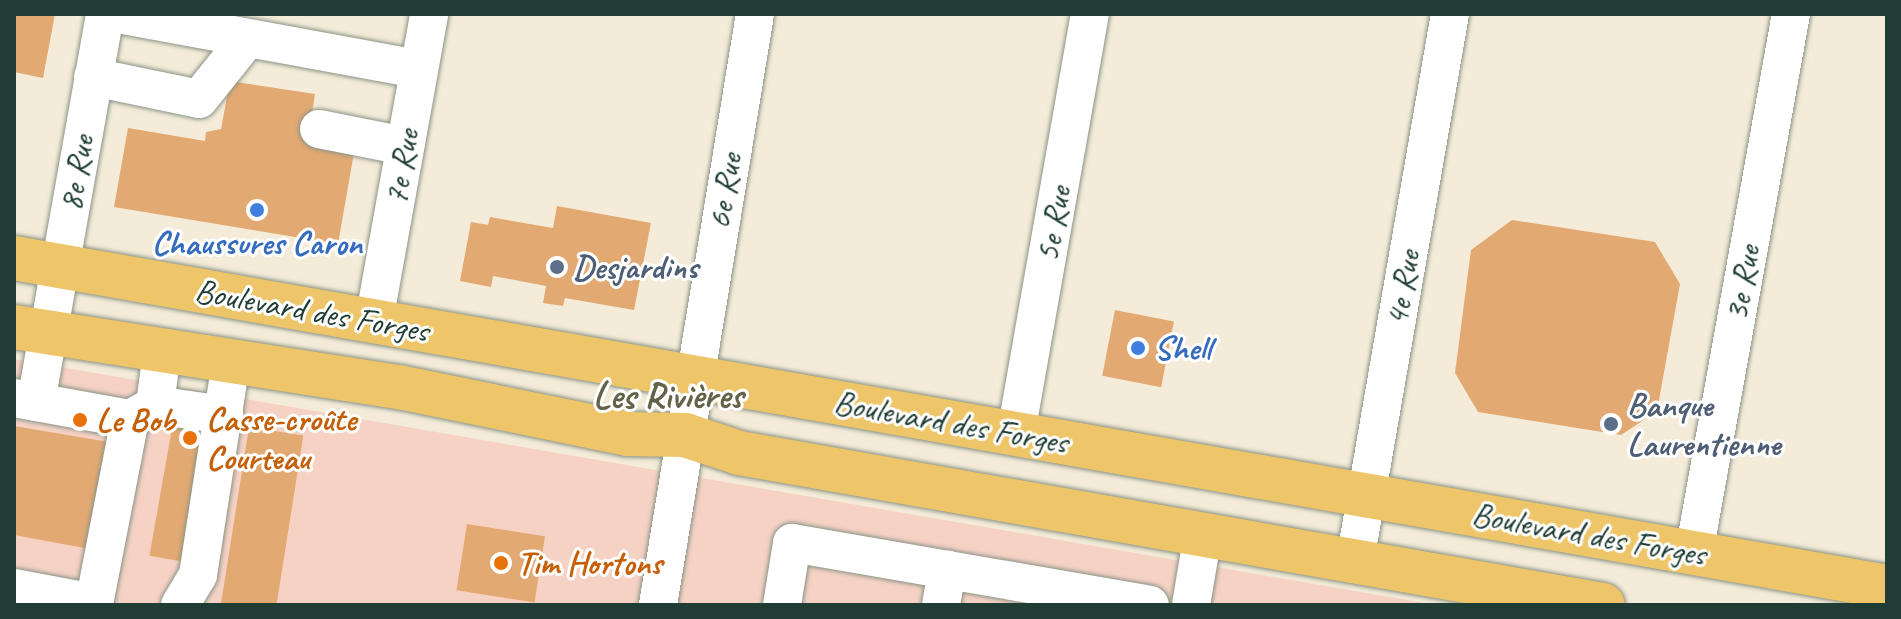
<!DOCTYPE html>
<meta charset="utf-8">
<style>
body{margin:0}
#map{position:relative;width:1901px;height:619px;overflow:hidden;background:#f4ecd9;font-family:Caveat,sans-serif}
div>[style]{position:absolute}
.built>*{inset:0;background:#f6d2c5}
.building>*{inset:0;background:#e3a972;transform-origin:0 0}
.roads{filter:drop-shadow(0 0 2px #8a9486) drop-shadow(0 0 2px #8a9486)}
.minor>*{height:38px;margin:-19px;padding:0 19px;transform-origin:19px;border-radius:19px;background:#fff}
.major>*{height:44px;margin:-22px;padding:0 22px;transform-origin:22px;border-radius:22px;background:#eec569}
.dots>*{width:22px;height:22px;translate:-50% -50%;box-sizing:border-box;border:4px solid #fff;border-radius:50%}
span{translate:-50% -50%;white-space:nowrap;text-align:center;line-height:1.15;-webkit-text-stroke:6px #fff;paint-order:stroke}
.street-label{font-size:34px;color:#1f3d34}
.shop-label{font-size:34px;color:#366cbe;font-weight:700}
.left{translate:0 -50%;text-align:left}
.service-label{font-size:34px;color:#4e5e75;font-weight:700}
.food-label{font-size:34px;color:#c56008;font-weight:700}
.quarter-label{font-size:38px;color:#64634a;font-weight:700}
.frame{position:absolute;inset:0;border:16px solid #1f3d34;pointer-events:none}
</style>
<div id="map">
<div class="built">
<i style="clip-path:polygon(14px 359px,1436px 605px,14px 605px)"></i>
</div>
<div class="building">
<i style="clip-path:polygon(14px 14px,55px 14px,43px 78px,14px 72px)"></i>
<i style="clip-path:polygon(230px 81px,315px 94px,308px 139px,355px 147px,338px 244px,114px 207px,128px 128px,205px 141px,206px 132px,221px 129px)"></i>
<i style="clip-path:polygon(557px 206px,651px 223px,634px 310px,565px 298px,563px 306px,543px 303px,546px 286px,493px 276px,491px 287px,460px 281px,471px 222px,488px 225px,490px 217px,553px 228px)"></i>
<i style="clip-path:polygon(1512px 220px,1655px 242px,1680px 284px,1657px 411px,1621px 435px,1478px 412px,1455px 373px,1471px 250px)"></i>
<i style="left:1115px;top:310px;width:60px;height:67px;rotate:11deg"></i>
<i style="left:175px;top:411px;width:48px;height:147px;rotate:10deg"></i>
<i style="clip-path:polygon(14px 426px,115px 443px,95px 550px,14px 535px)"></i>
<i style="left:249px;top:427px;width:55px;height:181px;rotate:9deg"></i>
<i style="left:467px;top:524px;width:79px;height:67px;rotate:9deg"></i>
</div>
<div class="roads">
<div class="minor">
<i style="left:118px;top:14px;width:306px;rotate:10.4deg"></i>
<i style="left:93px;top:77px;width:108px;rotate:11.7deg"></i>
<i style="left:199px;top:99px;width:77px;rotate:-51.3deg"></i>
<i style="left:319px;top:129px;width:88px;rotate:11.2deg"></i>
<i style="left:374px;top:321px;width:312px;rotate:-79.8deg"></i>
<i style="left:14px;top:398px;width:118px;rotate:10.3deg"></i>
<i style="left:130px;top:419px;width:189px;rotate:101deg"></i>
<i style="left:36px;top:402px;width:394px;rotate:-79.9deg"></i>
<i style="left:155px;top:405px;width:70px;rotate:8.2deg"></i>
<i style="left:130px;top:419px;width:29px;rotate:-29deg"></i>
<i style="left:155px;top:405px;width:53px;rotate:-82.5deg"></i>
<i style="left:1016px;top:433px;width:425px;rotate:-80deg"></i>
<i style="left:1694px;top:553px;width:548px;rotate:-79.8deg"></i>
<i style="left:1355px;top:561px;width:555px;rotate:-80.15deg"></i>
<i style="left:14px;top:588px;width:81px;rotate:10.6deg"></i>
<i style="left:180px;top:605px;width:35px;rotate:-59deg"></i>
<i style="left:198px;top:575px;width:216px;rotate:-81.2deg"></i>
<i style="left:658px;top:605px;width:599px;rotate:-80.68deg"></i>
<i style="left:782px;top:605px;width:63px;rotate:-80.8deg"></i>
<i style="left:792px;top:543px;width:363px;rotate:9.8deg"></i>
<i style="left:941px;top:605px;width:36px;rotate:-80deg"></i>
<i style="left:1191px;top:605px;width:72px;rotate:-80.4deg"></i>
</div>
<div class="major">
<i style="left:14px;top:258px;width:1902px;rotate:9.96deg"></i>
<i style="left:14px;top:327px;width:390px;rotate:8.9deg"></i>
<i style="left:399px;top:387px;width:233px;rotate:11.6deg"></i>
<i style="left:627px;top:434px;width:58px;rotate:1deg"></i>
<i style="left:685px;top:435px;width:57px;rotate:18.4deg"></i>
<i style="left:739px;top:453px;width:877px;rotate:9.98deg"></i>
</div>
</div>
<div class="dots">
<i style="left:257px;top:210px;background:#3f7fe0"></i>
<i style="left:557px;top:267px;background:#5c6f8a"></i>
<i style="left:1138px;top:348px;background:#3f7fe0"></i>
<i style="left:80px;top:420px;background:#e8710a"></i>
<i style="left:1611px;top:424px;background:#5c6f8a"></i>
<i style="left:190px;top:438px;background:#e8710a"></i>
<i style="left:501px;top:563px;background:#e8710a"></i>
</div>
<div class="street-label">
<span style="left:401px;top:167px;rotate:-80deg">7e Rue</span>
<span style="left:76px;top:173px;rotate:-80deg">8e Rue</span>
<span style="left:724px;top:191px;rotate:-80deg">6e Rue</span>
<span style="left:1053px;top:224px;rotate:-80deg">5e Rue</span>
<span style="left:1742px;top:283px;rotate:-80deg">3e Rue</span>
<span style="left:1402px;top:288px;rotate:-80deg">4e Rue</span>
<span style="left:312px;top:310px;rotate:10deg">Boulevard des Forges</span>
<span style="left:951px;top:422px;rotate:10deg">Boulevard des Forges</span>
<span style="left:1589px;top:534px;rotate:10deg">Boulevard des Forges</span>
</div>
<div class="shop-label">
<span style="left:257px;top:243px">Chaussures Caron</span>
<span class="left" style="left:1154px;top:348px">Shell</span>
</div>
<div class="service-label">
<span class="left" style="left:573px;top:267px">Desjardins</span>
<span class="left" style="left:1627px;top:424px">Banque<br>Laurentienne</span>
</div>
<div class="food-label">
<span class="left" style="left:206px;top:438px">Casse-croûte<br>Courteau</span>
<span class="left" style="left:96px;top:420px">Le Bob</span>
<span class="left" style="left:517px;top:563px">Tim Hortons</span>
</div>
<div class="quarter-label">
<span style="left:668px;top:396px">Les Rivières</span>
</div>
<div class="frame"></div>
</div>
